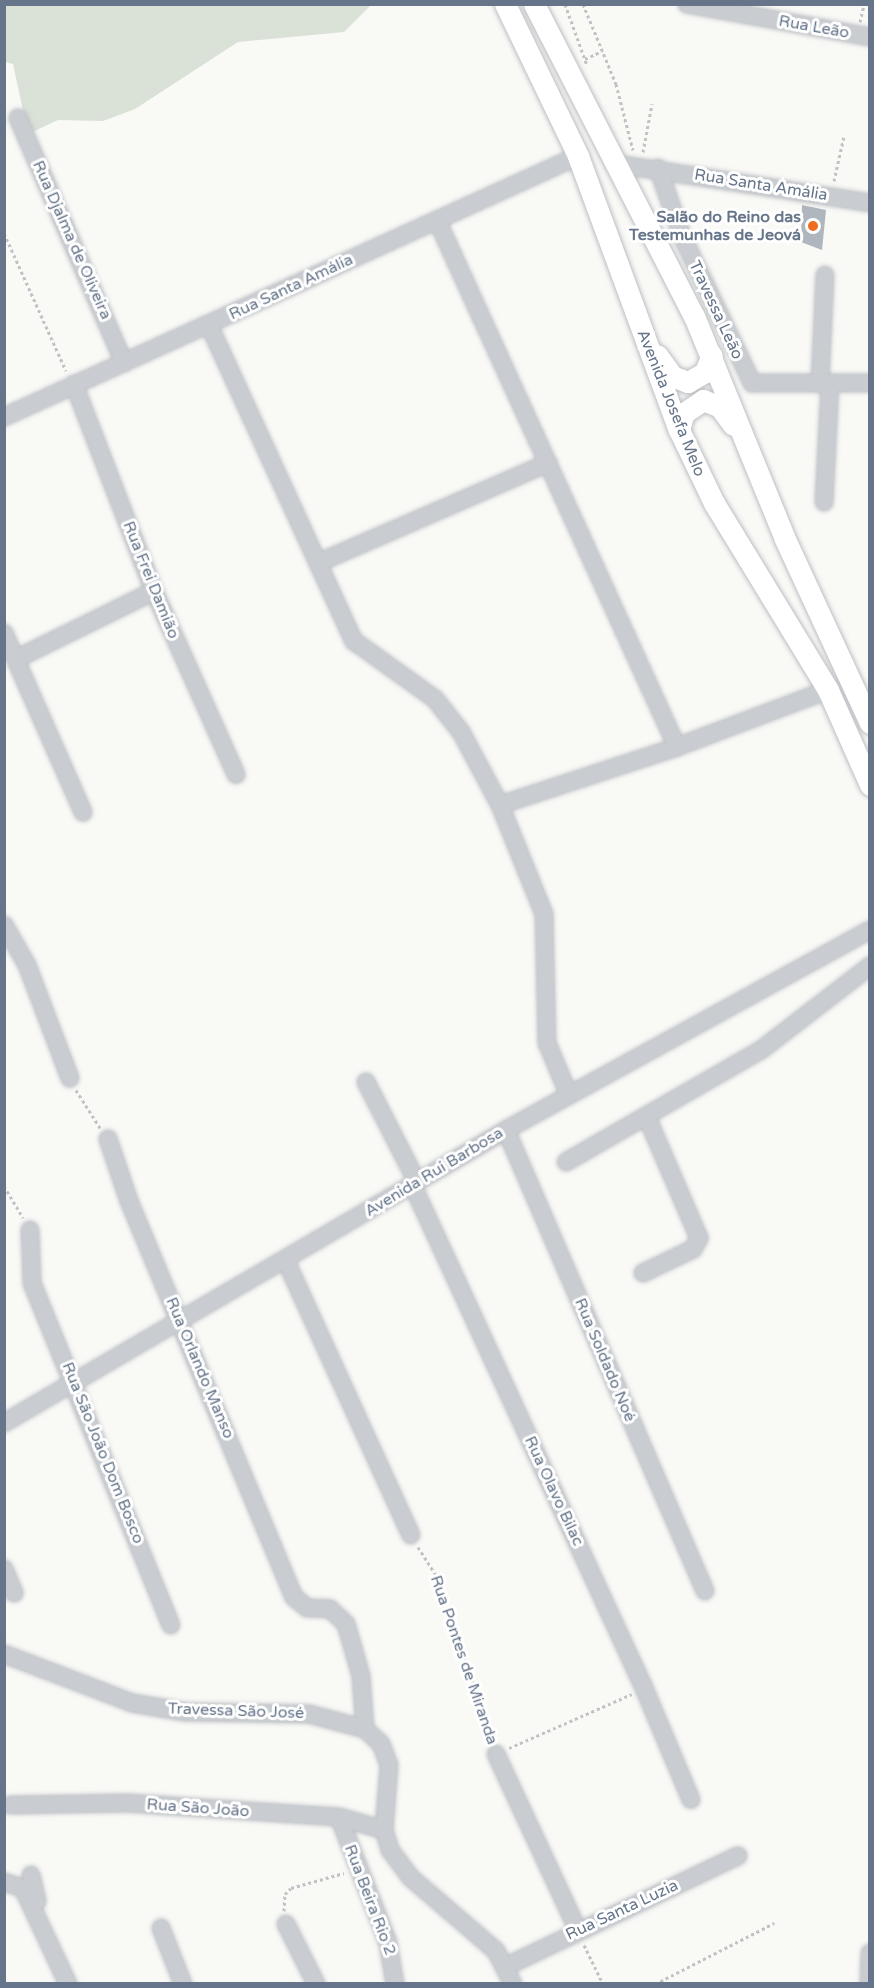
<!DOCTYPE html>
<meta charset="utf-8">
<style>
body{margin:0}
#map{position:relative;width:874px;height:1988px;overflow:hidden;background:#f9f9f6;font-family:"Varela Round",sans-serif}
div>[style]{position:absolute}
.green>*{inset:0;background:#dae1d7}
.building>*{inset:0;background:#afb6be}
.path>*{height:3px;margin-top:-1.5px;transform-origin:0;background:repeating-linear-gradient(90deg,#c0c2c5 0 3px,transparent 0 6px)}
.roads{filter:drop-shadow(0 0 2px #bcbfc4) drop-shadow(0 0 2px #bcbfc4)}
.minor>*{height:16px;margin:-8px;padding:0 8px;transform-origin:8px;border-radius:8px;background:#c9ccd0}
.major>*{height:21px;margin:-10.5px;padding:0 10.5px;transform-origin:10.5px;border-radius:10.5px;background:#fff}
.dots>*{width:16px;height:16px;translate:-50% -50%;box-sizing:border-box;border:3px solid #fff;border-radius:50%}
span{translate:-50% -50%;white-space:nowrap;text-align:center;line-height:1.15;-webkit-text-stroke:6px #fff;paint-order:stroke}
.street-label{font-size:16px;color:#66758a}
.poi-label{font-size:16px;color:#66758a;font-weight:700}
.right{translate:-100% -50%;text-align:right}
.frame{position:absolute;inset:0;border:6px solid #66758a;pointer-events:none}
</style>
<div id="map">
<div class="green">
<i style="clip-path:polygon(4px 5px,371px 5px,344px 32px,238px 42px,135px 109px,103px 121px,58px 120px,28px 134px,13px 64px,5px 62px)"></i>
</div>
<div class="building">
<i style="clip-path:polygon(802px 205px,826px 210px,822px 250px,801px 242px)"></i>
</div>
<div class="path">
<i style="left:565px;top:4px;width:65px;rotate:70.2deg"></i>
<i style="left:583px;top:4px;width:87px;rotate:67.6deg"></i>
<i style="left:616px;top:84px;width:68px;rotate:75.6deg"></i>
<i style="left:860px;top:22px;width:18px;rotate:-77deg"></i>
<i style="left:585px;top:59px;width:19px;rotate:-25deg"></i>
<i style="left:643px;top:152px;width:49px;rotate:-79.4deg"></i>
<i style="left:834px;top:181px;width:46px;rotate:-77.5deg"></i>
<i style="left:4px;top:233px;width:151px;rotate:65.8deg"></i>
<i style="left:76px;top:1090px;width:45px;rotate:57.7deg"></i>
<i style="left:4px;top:1186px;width:37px;rotate:59deg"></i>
<i style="left:418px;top:1547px;width:43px;rotate:57.4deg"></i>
<i style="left:441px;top:1583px;width:166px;rotate:72.1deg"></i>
<i style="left:509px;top:1748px;width:134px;rotate:-23.7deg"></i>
<i style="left:284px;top:1911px;width:17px;rotate:-87deg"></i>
<i style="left:285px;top:1894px;width:8px;rotate:-45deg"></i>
<i style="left:291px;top:1888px;width:55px;rotate:-15.8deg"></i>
<i style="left:584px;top:1945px;width:43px;rotate:64deg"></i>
<i style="left:655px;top:1984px;width:134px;rotate:-27.1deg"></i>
</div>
<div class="roads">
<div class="minor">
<i style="left:687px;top:4px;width:186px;rotate:10.2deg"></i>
<i style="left:18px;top:118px;width:267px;rotate:66.6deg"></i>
<i style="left:616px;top:164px;width:257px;rotate:8.7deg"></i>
<i style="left:658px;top:168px;width:72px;rotate:70.6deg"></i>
<i style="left:682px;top:236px;width:163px;rotate:64.5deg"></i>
<i style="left:752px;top:383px;width:118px"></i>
<i style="left:437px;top:220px;width:579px;rotate:65.52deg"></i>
<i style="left:209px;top:325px;width:348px;rotate:65.4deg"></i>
<i style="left:354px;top:641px;width:100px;rotate:35.6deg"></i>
<i style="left:435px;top:699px;width:42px;rotate:51.8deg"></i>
<i style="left:461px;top:732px;width:83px;rotate:61.9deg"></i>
<i style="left:500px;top:805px;width:118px;rotate:68deg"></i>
<i style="left:544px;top:914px;width:129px;rotate:88.7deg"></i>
<i style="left:547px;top:1043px;width:56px;rotate:67.1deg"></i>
<i style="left:74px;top:384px;width:222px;rotate:68.9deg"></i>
<i style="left:154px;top:591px;width:201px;rotate:65.9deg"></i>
<i style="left:820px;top:384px;width:109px;rotate:-87.4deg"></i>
<i style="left:4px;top:417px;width:631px;rotate:-24.45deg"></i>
<i style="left:824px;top:502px;width:118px;rotate:-87.1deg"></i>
<i style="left:318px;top:563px;width:251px;rotate:-23.5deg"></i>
<i style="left:4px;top:633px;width:196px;rotate:66.2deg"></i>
<i style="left:16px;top:659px;width:154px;rotate:-26.2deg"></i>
<i style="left:500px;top:805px;width:186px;rotate:-18.1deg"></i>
<i style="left:677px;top:747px;width:161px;rotate:-20.7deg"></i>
<i style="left:4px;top:925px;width:46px;rotate:60.1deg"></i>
<i style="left:27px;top:965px;width:121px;rotate:69.2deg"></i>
<i style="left:366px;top:1082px;width:112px;rotate:63deg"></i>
<i style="left:506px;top:1130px;width:502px;rotate:66.65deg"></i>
<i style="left:108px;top:1139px;width:65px;rotate:71.3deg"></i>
<i style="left:129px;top:1201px;width:429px;rotate:67.4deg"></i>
<i style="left:294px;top:1597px;width:17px;rotate:40deg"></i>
<i style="left:307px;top:1608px;width:23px;rotate:2deg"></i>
<i style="left:330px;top:1609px;width:22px;rotate:43deg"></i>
<i style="left:346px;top:1624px;width:54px;rotate:73.9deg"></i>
<i style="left:361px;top:1676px;width:53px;rotate:85.7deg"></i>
<i style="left:566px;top:1162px;width:225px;rotate:-29.9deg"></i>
<i style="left:761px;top:1050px;width:138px;rotate:-37.6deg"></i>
<i style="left:412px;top:1184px;width:555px;rotate:65.28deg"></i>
<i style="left:644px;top:1688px;width:121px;rotate:67.2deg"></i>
<i style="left:30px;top:1230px;width:53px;rotate:87.8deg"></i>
<i style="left:32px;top:1283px;width:369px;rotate:67.9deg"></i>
<i style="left:286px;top:1261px;width:301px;rotate:65.5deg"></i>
<i style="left:643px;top:1273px;width:55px;rotate:-25.6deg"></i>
<i style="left:693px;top:1249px;width:13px;rotate:-61deg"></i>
<i style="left:699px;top:1238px;width:132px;rotate:-113.3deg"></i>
<i style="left:4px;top:1423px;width:581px;rotate:-30.27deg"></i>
<i style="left:506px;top:1130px;width:415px;rotate:-28.8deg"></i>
<i style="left:4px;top:1569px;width:26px;rotate:67deg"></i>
<i style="left:4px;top:1654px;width:137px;rotate:20.9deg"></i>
<i style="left:132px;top:1703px;width:54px;rotate:9.6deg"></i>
<i style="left:185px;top:1712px;width:124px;rotate:0.9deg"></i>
<i style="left:309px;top:1714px;width:58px;rotate:15deg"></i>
<i style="left:365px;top:1729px;width:22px;rotate:43deg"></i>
<i style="left:381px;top:1744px;width:22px;rotate:69deg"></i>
<i style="left:389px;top:1765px;width:65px;rotate:94.4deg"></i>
<i style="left:384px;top:1830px;width:21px;rotate:73deg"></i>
<i style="left:390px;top:1850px;width:34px;rotate:53deg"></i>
<i style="left:410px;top:1877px;width:113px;rotate:40.7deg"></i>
<i style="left:496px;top:1951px;width:37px;rotate:63deg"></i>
<i style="left:496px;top:1754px;width:195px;rotate:65.1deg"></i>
<i style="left:10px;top:1805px;width:117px;rotate:-1deg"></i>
<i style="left:127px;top:1803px;width:212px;rotate:3.8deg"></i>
<i style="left:339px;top:1817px;width:47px;rotate:16.1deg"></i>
<i style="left:339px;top:1817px;width:135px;rotate:68.7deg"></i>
<i style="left:388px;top:1943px;width:42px;rotate:80.3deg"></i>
<i style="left:31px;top:1875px;width:27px;rotate:77deg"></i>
<i style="left:4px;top:1882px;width:20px;rotate:18deg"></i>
<i style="left:23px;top:1888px;width:106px;rotate:64.9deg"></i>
<i style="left:286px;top:1924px;width:67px;rotate:63.4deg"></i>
<i style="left:161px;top:1928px;width:60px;rotate:68.6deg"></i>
<i style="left:507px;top:1966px;width:256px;rotate:-25.5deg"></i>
<i style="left:869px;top:1984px;width:31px;rotate:-88deg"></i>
</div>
<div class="major">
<i style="left:505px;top:4px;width:169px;rotate:64.3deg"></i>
<i style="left:578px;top:156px;width:292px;rotate:69.8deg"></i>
<i style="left:679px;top:430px;width:81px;rotate:64.4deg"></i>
<i style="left:714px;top:503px;width:219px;rotate:58.6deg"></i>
<i style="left:828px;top:690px;width:104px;rotate:66.1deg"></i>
<i style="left:534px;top:4px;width:351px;rotate:62.9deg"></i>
<i style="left:694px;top:316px;width:239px;rotate:67.8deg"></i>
<i style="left:784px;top:537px;width:205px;rotate:65.2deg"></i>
<i style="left:657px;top:355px;width:26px;rotate:54deg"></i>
<i style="left:672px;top:376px;width:17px;rotate:21deg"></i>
<i style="left:688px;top:382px;width:20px;rotate:-30deg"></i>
<i style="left:705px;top:372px;width:18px;rotate:-68deg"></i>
<i style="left:679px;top:430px;width:18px;rotate:-74deg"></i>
<i style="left:684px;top:413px;width:23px;rotate:-34deg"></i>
<i style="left:703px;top:400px;width:18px;rotate:22deg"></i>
<i style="left:720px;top:407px;width:22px;rotate:54deg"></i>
</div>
</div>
<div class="dots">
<i style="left:813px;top:226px;background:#ef6c20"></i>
</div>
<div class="street-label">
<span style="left:814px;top:27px;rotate:10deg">Rua Leão</span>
<span style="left:761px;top:185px;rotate:9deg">Rua Santa Amália</span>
<span style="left:72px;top:240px;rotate:66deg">Rua Djalma de Oliveira</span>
<span style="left:291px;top:287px;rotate:-25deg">Rua Santa Amália</span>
<span style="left:716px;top:310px;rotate:65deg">Travessa Leão</span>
<span style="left:671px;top:403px;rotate:68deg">Avenida Josefa Melo</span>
<span style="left:151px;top:580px;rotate:68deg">Rua Frei Damião</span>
<span style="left:434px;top:1172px;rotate:-31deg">Avenida Rui Barbosa</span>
<span style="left:605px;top:1360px;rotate:67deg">Rua Soldado Noé</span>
<span style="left:200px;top:1368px;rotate:67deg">Rua Orlando Manso</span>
<span style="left:103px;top:1453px;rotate:68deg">Rua São João Dom Bosco</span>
<span style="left:554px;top:1491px;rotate:65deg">Rua Olavo Bilac</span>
<span style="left:464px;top:1660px;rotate:71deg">Rua Pontes de Miranda</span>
<span style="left:236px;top:1711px;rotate:2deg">Travessa São José</span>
<span style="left:198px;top:1808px;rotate:4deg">Rua São João</span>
<span style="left:370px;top:1900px;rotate:69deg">Rua Beira Rio 2</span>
<span style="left:622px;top:1910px;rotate:-25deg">Rua Santa Luzia</span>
</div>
<div class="poi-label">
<span class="right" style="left:801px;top:226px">Salão do Reino das<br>Testemunhas de Jeová</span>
</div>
<div class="frame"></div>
</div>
